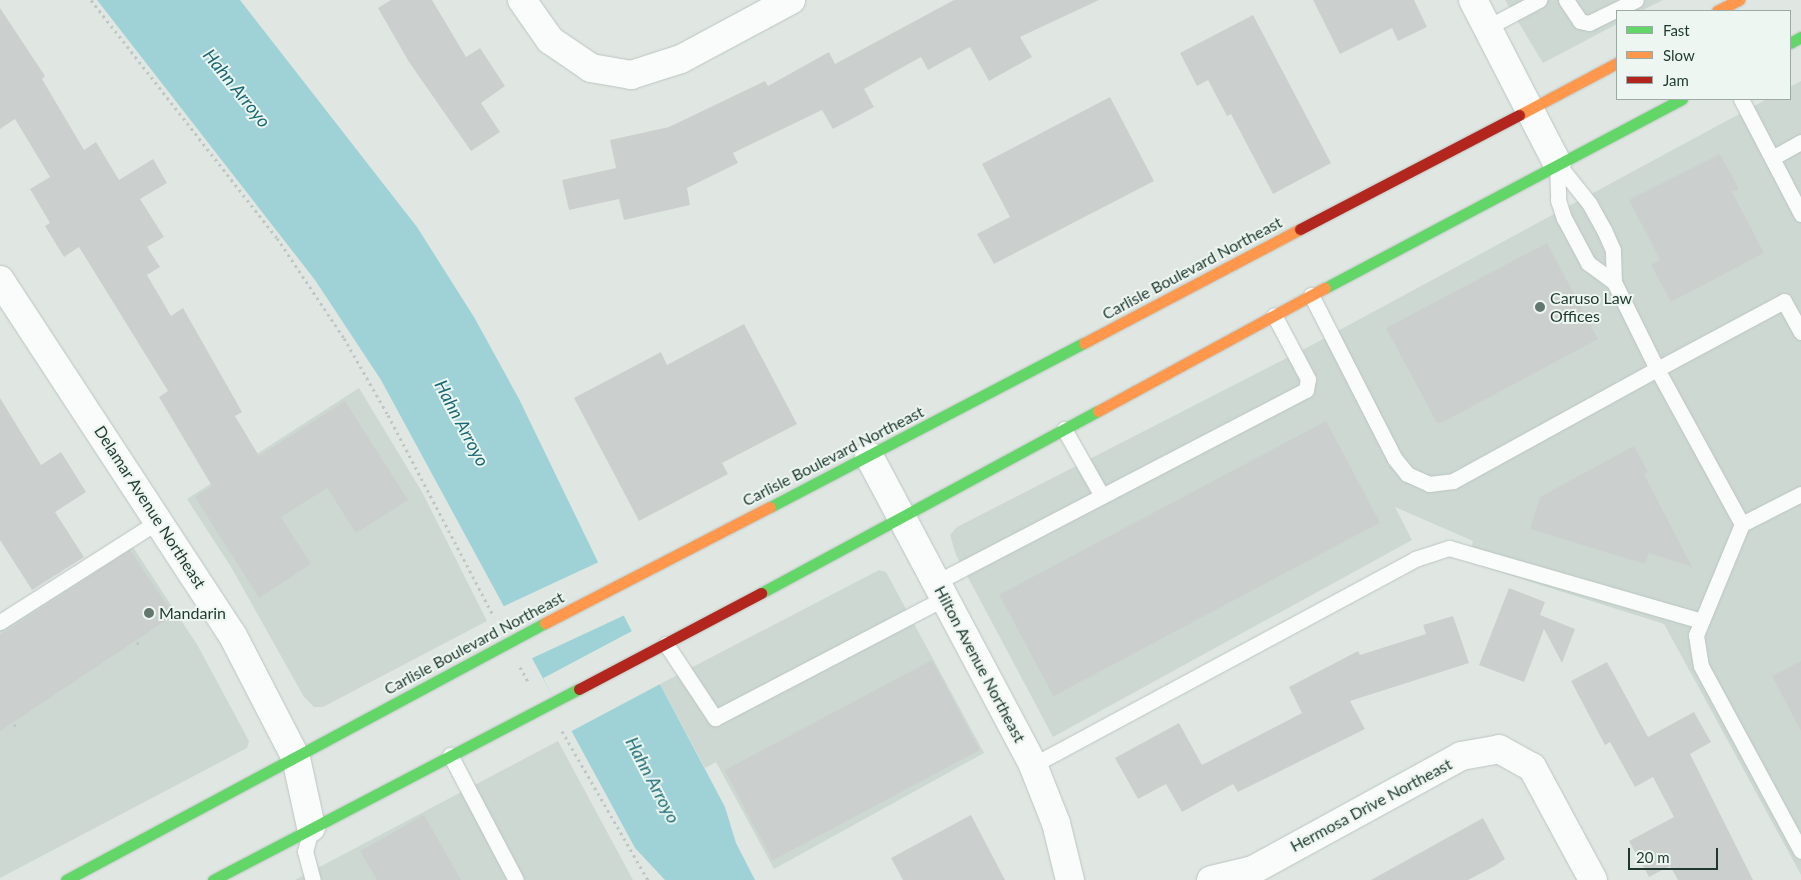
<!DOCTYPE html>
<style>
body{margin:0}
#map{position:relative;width:1801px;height:880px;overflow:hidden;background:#e0e7e3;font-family:Lato,sans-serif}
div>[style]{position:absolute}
.built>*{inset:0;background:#cdd8d3}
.water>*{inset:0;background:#9fd2d6}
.pier>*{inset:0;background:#e0e7e3;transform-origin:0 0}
.building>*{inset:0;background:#cbd0ce;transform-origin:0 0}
.path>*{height:3px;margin-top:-1.5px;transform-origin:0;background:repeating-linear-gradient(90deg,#bfc7c5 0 2.5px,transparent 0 6.5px)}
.roads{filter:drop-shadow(0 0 1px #bcc6c1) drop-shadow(0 0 1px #bcc6c1)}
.lane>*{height:15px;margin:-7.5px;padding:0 7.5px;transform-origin:7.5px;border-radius:7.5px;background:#fafbfb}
.street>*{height:28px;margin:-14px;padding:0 14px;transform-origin:14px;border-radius:14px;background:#fafbfb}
.fast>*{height:11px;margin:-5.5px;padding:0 5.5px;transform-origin:5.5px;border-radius:5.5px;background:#63d668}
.slow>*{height:11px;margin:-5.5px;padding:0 5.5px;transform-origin:5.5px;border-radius:5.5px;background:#ff974d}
.jam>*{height:11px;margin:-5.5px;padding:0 5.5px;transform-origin:5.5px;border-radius:5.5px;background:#b3261e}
.dots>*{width:14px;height:14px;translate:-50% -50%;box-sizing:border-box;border:2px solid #edf6f1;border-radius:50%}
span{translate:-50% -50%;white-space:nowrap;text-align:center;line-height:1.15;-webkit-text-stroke:4px #edf6f1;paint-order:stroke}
.street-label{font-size:16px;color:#1f3930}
.poi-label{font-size:16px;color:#1f3930}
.left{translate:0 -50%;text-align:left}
.water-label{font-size:18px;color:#186b75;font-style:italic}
.legend{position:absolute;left:1616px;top:10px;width:175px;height:90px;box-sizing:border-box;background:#edf6f1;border:1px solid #9baaa4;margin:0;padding:6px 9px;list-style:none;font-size:15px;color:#1f3930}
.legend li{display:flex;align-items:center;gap:10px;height:25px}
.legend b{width:25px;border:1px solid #9baaa4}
.scale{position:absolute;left:1628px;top:848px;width:90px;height:22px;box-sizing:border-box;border:2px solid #1f3930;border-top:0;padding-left:6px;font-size:15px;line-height:18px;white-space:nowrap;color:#1f3930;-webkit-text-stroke:4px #edf6f1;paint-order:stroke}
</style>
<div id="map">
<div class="built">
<i style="clip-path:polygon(1505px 0,1663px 0,1641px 11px,1617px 11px,1617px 24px,1543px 63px)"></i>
<i style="clip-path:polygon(1801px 81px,1801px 875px,1664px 624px,1468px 562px,1473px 541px,1395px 507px,1412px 540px,1053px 737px,956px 555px,950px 535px,957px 527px,1310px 346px,1767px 99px,1790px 99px,1790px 87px)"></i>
<i style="clip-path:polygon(359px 388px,422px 492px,487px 621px,323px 707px,314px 707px,304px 697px,231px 567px,187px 499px)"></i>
<i style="clip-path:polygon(131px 544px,198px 646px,249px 741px,247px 748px,0 878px,0 631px)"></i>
<i style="clip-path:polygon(879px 570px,886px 572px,984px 753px,774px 869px,716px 762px,705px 768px,660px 684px)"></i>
<i style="clip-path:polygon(558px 741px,633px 880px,295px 880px)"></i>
</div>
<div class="water">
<i style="clip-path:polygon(97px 0,240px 0,417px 227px,474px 317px,519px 399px,627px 622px,725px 807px,736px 843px,755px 880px,665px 880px,635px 848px,381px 380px,315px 280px)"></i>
</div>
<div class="pier">
<i style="left:601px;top:561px;width:59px;height:109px;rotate:65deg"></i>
<i style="left:634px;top:630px;width:60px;height:103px;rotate:62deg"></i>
</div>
<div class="building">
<i style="clip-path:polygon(391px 0,432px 0,466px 57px,480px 48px,505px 86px,481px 103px,500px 132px,471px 151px,409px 62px,378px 8px)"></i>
<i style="clip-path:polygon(954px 0,1099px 0,1020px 37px,1032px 57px,989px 81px,970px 47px,928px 70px,921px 57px,864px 89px,874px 107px,833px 129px,822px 110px,733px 153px,738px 163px,687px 188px,690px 205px,624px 220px,619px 199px,569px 210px,562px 180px,616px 168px,610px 140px,669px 127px,765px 81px,768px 86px,829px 52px,835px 64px)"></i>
<i style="clip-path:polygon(1313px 0,1414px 0,1427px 27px,1398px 41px,1392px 28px,1340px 54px)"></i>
<i style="clip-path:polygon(0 8px,45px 76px,42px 79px,84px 150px,96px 142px,119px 180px,153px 159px,167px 183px,140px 199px,164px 237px,147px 247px,160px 267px,147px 275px,171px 316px,183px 308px,242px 412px,235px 416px,259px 456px,345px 401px,408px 500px,356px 533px,327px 488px,281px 517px,311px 564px,259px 598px,195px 497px,212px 486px,159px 397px,168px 391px,79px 247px,64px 257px,45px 226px,50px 223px,30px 189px,50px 177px,15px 119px,0 129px)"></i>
<i style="clip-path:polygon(1253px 15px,1331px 163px,1273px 194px,1231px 114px,1227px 116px,1208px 80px,1197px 86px,1180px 53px)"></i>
<i style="clip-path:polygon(1110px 97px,1154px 181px,994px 264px,977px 234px,1010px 217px,982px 164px)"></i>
<i style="clip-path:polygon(1720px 154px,1739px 189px,1732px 192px,1764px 253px,1671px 302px,1651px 265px,1660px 260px,1629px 200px)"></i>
<i style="clip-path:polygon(1547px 243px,1598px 339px,1443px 422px,1437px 423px,1386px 328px)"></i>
<i style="clip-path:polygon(744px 324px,797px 424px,722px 463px,728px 474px,639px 521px,574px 398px,661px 352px,667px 365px)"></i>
<i style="clip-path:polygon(0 398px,41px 465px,61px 452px,86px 492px,55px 512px,84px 557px,32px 590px,0 540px)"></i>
<i style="left:1326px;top:421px;width:115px;height:370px;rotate:62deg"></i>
<i style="clip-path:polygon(1634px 446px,1648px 472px,1644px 474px,1692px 567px,1649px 553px,1645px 564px,1530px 529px,1540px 497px)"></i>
<i style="clip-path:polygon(130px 550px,174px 615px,0 731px,0 635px)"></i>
<i style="clip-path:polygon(1509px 588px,1545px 602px,1540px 615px,1575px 629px,1562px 663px,1544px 629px,1524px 682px,1479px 665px)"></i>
<i style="clip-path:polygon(1453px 616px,1469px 663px,1350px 701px,1365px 729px,1238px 792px,1233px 784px,1182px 812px,1166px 784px,1138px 799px,1115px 758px,1179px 723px,1202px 765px,1302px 713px,1289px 687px,1358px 651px,1360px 655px,1426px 634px,1423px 625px)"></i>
<i style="left:932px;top:660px;width:102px;height:235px;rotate:62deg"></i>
<i style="clip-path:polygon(1801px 661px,1801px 731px,1772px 676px)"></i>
<i style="clip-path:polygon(1607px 662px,1648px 737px,1694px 712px,1711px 742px,1690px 754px,1753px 880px,1678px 880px,1670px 866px,1649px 877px,1629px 841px,1674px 817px,1653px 777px,1635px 787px,1610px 742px,1605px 745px,1571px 681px)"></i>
<i style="clip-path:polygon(424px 815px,461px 880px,377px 880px,360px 851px)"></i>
<i style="clip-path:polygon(971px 815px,1005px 880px,903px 880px,891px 858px)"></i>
<i style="clip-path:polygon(1483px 818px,1505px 859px,1493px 867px,1468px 880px,1371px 880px)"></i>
</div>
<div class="path">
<i style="left:91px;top:0;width:302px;rotate:52deg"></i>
<i style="left:277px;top:238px;width:120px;rotate:56.2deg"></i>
<i style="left:344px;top:338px;width:89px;rotate:60.3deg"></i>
<i style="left:388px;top:415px;width:228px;rotate:62.3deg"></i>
<i style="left:174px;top:618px;width:9px;rotate:-32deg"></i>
<i style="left:137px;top:642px;width:4px;rotate:56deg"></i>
<i style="left:520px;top:667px;width:18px;rotate:61deg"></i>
<i style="left:14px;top:724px;width:3px;rotate:72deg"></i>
<i style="left:562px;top:731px;width:172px;rotate:60deg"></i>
</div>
<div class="roads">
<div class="lane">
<i style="left:1566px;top:0;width:25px;rotate:56deg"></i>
<i style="left:1580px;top:21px;width:9px;rotate:13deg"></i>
<i style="left:1589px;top:23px;width:52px;rotate:-26.1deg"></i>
<i style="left:1488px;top:27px;width:58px;rotate:-27.9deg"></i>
<i style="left:1741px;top:99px;width:130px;rotate:62.4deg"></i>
<i style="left:1772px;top:158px;width:33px;rotate:-29deg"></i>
<i style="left:1557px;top:163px;width:37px;rotate:88deg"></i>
<i style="left:1558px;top:200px;width:19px;rotate:72deg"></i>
<i style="left:1564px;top:218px;width:51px;rotate:61.9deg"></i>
<i style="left:1588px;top:263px;width:32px;rotate:36deg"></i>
<i style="left:1311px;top:295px;width:184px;rotate:62.9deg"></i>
<i style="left:1395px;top:459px;width:19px;rotate:51deg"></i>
<i style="left:1407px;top:474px;width:24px;rotate:24deg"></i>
<i style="left:1429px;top:484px;width:24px;rotate:-7deg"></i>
<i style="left:1453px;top:481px;width:233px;rotate:-28.8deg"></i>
<i style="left:1657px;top:369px;width:97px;rotate:-116.3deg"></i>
<i style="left:1614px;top:282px;width:32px;rotate:-92deg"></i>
<i style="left:1613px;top:250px;width:22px;rotate:-114deg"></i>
<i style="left:1604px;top:230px;width:31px;rotate:-119deg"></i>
<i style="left:1589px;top:203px;width:51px;rotate:-128.7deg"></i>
<i style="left:1801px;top:332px;width:35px;rotate:-119deg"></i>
<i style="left:1784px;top:301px;width:144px;rotate:151.8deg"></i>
<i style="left:1657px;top:369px;width:177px;rotate:61.3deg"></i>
<i style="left:1742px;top:524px;width:66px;rotate:-27deg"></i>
<i style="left:1064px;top:429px;width:77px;rotate:60.4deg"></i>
<i style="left:1742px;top:524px;width:120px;rotate:112.5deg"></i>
<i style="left:1696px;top:635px;width:31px;rotate:81deg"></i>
<i style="left:1701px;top:666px;width:210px;rotate:61.6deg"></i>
<i style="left:937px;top:582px;width:416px;rotate:-27.5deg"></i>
<i style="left:1306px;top:390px;width:11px;rotate:-80deg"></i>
<i style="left:1308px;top:379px;width:72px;rotate:-118deg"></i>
<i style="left:0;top:622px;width:190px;rotate:-32.5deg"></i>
<i style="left:666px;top:644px;width:89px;rotate:56.5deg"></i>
<i style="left:715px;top:718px;width:259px;rotate:-27.6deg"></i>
<i style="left:450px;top:755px;width:141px;rotate:62.2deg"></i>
<i style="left:1033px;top:765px;width:434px;rotate:-28.3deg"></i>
<i style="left:1415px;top:559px;width:36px;rotate:-18deg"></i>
<i style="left:1449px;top:548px;width:263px;rotate:16.1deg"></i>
<i style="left:311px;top:829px;width:23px;rotate:105deg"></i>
<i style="left:305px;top:851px;width:30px;rotate:75deg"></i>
</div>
<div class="street">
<i style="left:522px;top:0;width:49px;rotate:55deg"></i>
<i style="left:550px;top:40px;width:50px;rotate:34.3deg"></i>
<i style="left:591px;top:68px;width:41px;rotate:9.9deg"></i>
<i style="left:631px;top:75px;width:52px;rotate:-17.7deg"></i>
<i style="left:681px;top:59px;width:125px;rotate:-28.2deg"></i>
<i style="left:1473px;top:0;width:183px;rotate:62.7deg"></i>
<i style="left:0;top:280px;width:425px;rotate:56.8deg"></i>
<i style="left:233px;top:636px;width:137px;rotate:62.7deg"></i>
<i style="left:296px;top:758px;width:71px;rotate:77.7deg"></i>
<i style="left:869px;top:456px;width:350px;rotate:62deg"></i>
<i style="left:1033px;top:765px;width:62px;rotate:68.4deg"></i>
<i style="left:1056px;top:823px;width:59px;rotate:76.2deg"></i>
<i style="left:1211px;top:880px;width:43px;rotate:-13.4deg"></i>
<i style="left:1253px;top:870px;width:237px;rotate:-28.7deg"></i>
<i style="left:1461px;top:756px;width:39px;rotate:-10deg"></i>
<i style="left:1499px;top:749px;width:38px;rotate:29deg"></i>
<i style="left:1532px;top:767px;width:128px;rotate:61.6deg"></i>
</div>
<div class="fast">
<i style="left:1790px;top:43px;width:13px;rotate:-29deg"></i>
<i style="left:1325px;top:288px;width:404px;rotate:-27.9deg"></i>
<i style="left:770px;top:507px;width:354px;rotate:-27.6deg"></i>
<i style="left:761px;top:593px;width:383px;rotate:-28.4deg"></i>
<i style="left:66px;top:880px;width:544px;rotate:-28.22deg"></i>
<i style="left:213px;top:880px;width:413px;rotate:-27.6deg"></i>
</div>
<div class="slow">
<i style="left:1717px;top:11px;width:25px;rotate:-27deg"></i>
<i style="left:1519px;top:115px;width:111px;rotate:-28deg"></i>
<i style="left:1084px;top:343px;width:244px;rotate:-27.8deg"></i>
<i style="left:1098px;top:411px;width:258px;rotate:-28.5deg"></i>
<i style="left:545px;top:623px;width:253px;rotate:-27.3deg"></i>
</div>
<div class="jam">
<i style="left:1300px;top:229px;width:247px;rotate:-27.5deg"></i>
<i style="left:579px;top:689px;width:206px;rotate:-27.8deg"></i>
</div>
</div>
<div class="dots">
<i style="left:1540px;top:307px;background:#63766f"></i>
<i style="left:149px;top:613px;background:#63766f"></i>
</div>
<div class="street-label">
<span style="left:1192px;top:268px;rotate:-28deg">Carlisle Boulevard Northeast</span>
<span style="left:833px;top:456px;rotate:-27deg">Carlisle Boulevard Northeast</span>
<span style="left:150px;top:507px;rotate:57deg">Delamar Avenue Northeast</span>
<span style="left:474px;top:643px;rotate:-28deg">Carlisle Boulevard Northeast</span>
<span style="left:980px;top:664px;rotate:62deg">Hilton Avenue Northeast</span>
<span style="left:1371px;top:805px;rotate:-28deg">Hermosa Drive Northeast</span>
</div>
<div class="poi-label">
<span class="left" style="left:1550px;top:307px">Caruso Law<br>Offices</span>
<span class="left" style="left:159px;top:613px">Mandarin</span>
</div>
<div class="water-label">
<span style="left:237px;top:88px;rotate:51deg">Hahn Arroyo</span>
<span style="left:462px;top:423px;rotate:62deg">Hahn Arroyo</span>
<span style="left:653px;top:780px;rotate:62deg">Hahn Arroyo</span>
</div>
<ul class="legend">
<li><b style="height:6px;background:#63d668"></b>Fast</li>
<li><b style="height:6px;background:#ff974d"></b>Slow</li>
<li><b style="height:6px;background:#b3261e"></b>Jam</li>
</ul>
<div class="scale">20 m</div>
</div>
